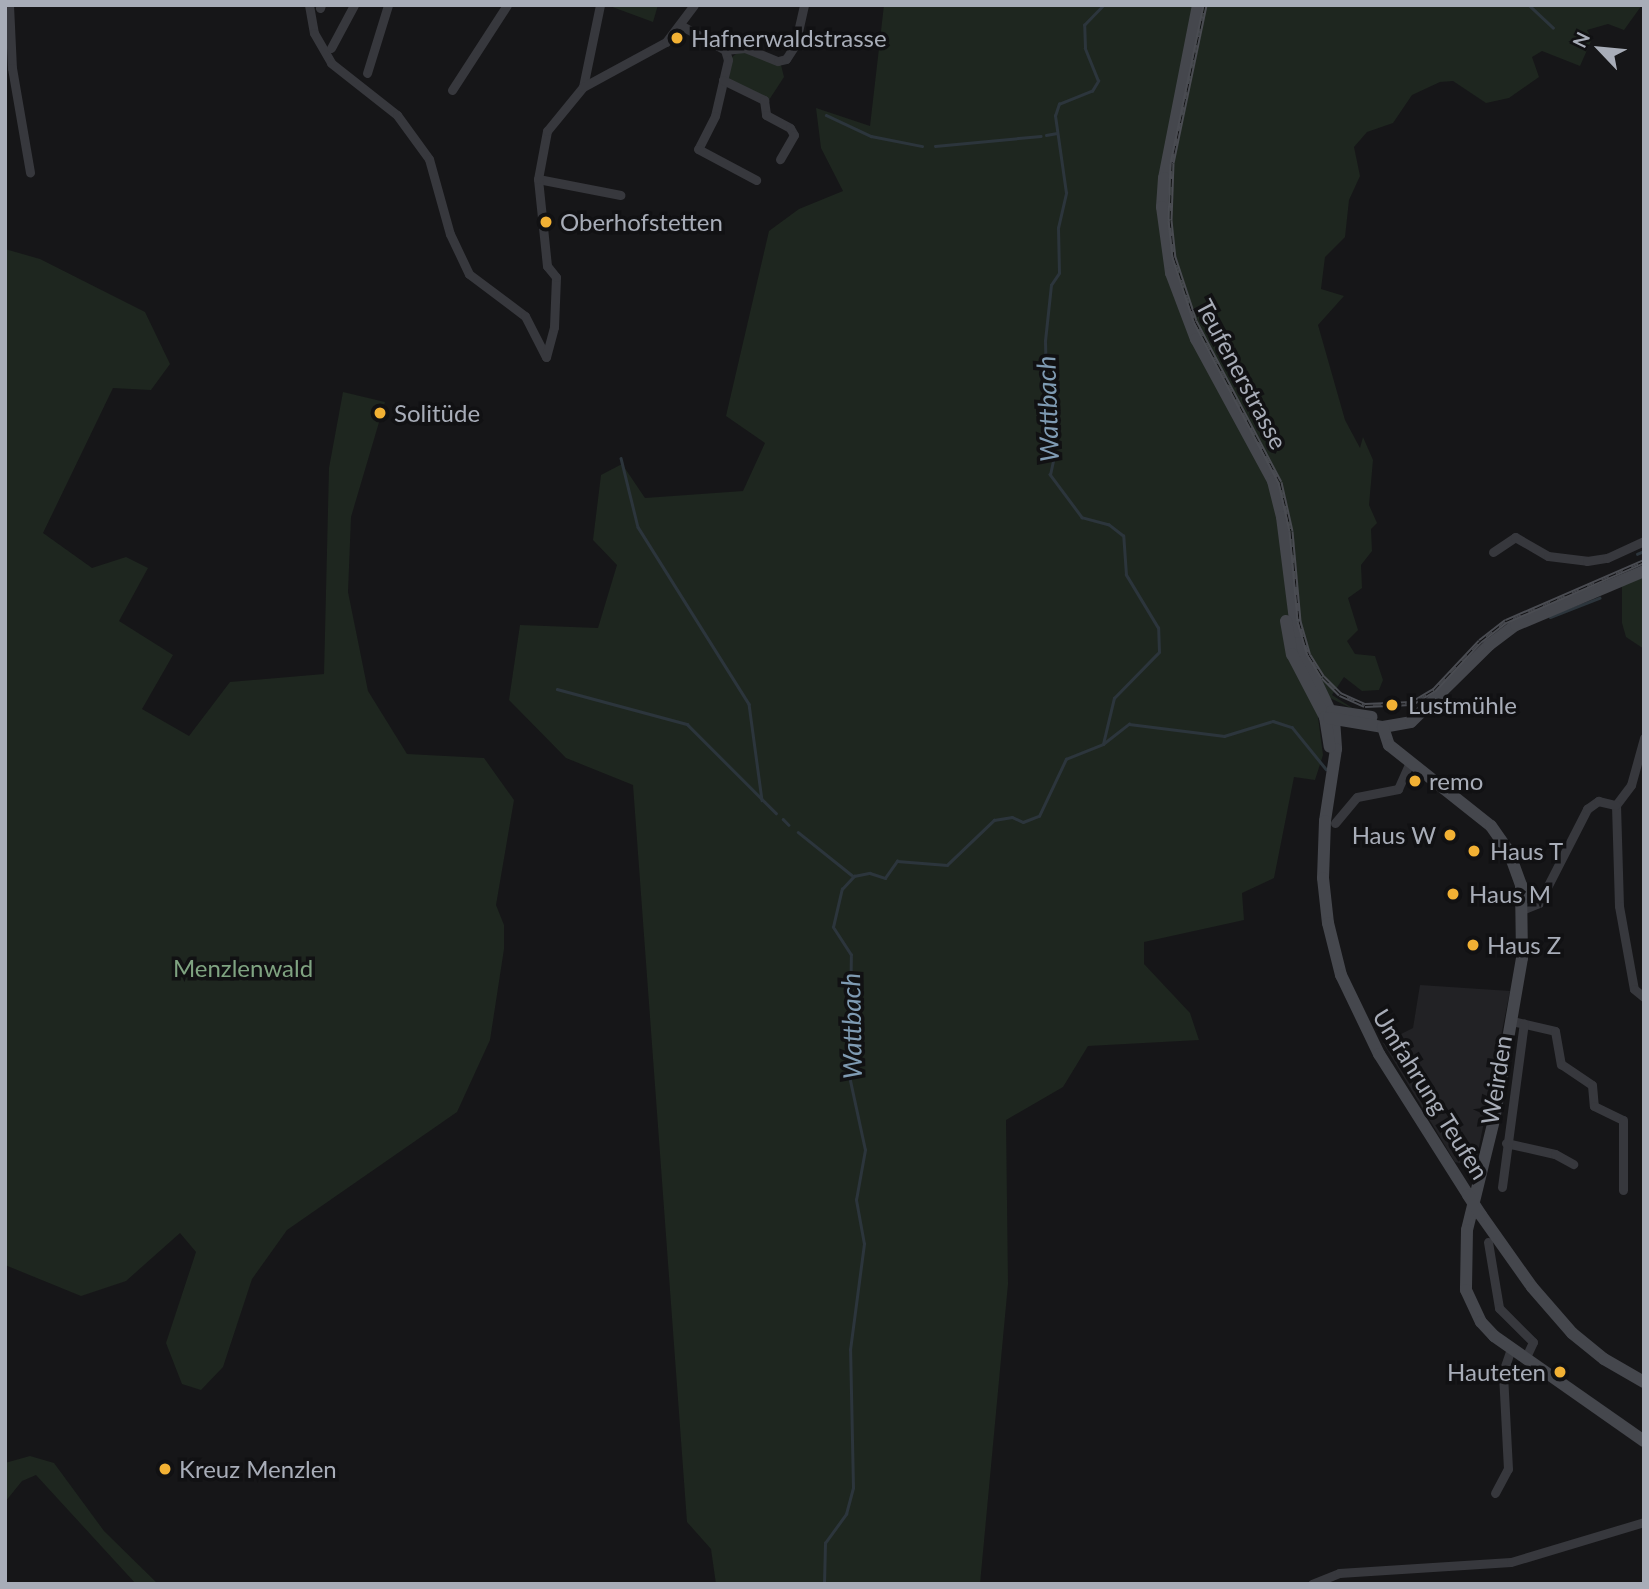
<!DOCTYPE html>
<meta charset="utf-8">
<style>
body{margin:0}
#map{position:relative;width:1649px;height:1589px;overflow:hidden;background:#161618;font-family:Lato,sans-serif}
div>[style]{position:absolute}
.built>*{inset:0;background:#222225}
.green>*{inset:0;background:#1e261f}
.stream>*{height:2.5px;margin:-1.25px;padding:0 1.25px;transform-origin:1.25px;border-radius:1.25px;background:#2c353c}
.street>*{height:9px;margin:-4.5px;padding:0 4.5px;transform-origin:4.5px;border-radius:4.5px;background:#37383d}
.secondary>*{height:12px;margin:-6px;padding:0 6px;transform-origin:6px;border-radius:6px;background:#45474d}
.rail>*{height:5px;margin-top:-2.5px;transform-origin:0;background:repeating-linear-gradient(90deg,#111113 0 8px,#4a4c52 0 16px);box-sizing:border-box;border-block:2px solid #4a4c52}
.secondary-bridge>*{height:12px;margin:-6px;padding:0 6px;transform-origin:6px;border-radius:6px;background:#45474d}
.dots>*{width:19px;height:19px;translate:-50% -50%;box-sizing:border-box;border:4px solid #111113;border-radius:50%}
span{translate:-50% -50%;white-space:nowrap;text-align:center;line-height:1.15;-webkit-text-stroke:7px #111113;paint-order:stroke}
.poi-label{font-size:24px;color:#a8adb8}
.left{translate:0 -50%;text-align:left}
.right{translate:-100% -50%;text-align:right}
.street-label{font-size:24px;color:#a8adb8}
.park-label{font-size:24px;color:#7fa381}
.water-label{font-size:26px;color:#7f9bb3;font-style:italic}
.frame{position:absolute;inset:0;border:7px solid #a8adb8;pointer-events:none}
.north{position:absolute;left:1565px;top:14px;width:70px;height:70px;-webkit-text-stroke:5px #111113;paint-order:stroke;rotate:296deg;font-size:19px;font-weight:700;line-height:28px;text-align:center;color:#a8adb8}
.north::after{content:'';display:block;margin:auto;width:24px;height:32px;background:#a8adb8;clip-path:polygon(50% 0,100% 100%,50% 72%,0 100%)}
</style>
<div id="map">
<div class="built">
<i style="clip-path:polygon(1420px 985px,1510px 991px,1475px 1167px,1455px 1162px,1383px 1043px,1413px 1028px)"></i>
</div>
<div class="green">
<i style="clip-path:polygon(607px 5px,658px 5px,653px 22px)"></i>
<i style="clip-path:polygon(884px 5px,1642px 5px,1624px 30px,1608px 24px,1587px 30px,1592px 39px,1580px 66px,1542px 51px,1532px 57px,1539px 77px,1509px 98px,1486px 103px,1453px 81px,1440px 82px,1412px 95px,1393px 123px,1367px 132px,1354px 147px,1360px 176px,1349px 200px,1345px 237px,1325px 257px,1321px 289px,1344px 296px,1318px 325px,1345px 420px,1360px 448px,1363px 437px,1373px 460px,1369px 505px,1377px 523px,1371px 529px,1372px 551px,1361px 565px,1362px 588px,1348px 598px,1358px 630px,1347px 641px,1355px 654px,1375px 656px,1383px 680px,1379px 690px,1362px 691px,1344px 677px,1332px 695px,1357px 711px,1330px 698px,1318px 717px,1323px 755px,1315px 780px,1294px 777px,1274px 878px,1242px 893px,1244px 920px,1144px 942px,1144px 964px,1190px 1013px,1199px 1040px,1088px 1046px,1063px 1087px,1006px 1120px,1008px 1284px,980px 1584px,716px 1584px,711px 1549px,687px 1522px,633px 785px,566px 758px,509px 700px,520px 625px,598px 628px,617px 565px,593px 540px,601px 475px,622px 464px,645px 498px,743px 491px,765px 443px,726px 416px,769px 231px,799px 209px,843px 191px,821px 148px,816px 108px,870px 126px)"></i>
<i style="clip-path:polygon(741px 50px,781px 65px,784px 77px,769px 100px,729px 79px,732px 57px)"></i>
<i style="clip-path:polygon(5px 249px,40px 259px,145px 312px,170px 364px,151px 390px,113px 388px,43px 533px,92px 568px,126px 557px,148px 568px,119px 621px,173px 655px,142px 709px,189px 736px,230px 682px,324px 674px,329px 468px,343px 392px,385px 402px,351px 517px,348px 592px,368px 691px,407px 754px,484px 758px,514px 800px,496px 905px,504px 925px,504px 949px,490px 1040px,457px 1112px,287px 1230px,252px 1279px,223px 1367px,201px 1390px,182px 1384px,166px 1343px,196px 1252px,180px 1233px,126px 1281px,81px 1296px,5px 1265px)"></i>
<i style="clip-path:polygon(1644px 571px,1644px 649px,1626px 637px,1622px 623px,1622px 579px)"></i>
<i style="clip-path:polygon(30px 1456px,54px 1463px,104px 1531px,158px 1584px,136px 1584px,36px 1475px,22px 1481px,5px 1502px,5px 1463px)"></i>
</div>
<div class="stream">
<i style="left:1529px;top:5px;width:33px;rotate:43deg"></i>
<i style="left:826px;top:115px;width:50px;rotate:25deg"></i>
<i style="left:871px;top:136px;width:52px;rotate:11.1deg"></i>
<i style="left:1046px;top:135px;width:11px;rotate:-10deg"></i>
<i style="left:935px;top:146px;width:106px;rotate:-5.4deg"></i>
<i style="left:621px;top:458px;width:71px;rotate:76.2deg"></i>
<i style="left:638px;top:527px;width:209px;rotate:57.9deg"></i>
<i style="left:749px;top:704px;width:97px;rotate:82.3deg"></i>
<i style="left:1637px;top:554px;width:8px;rotate:-23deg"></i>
<i style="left:1550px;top:617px;width:53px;rotate:-21.2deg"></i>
<i style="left:557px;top:689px;width:135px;rotate:15.1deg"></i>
<i style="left:687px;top:724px;width:126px;rotate:45deg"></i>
<i style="left:1103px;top:744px;width:33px;rotate:-38deg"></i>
<i style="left:1129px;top:724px;width:96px;rotate:7.2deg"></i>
<i style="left:1224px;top:736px;width:51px;rotate:-17deg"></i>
<i style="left:1273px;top:721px;width:20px;rotate:18deg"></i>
<i style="left:1292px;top:727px;width:54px;rotate:51deg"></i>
<i style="left:783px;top:819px;width:8px;rotate:45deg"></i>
<i style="left:798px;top:832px;width:70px;rotate:38.7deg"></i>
<i style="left:824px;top:1584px;width:41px;rotate:-88.6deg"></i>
<i style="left:825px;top:1543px;width:36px;rotate:-54deg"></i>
<i style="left:846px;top:1514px;width:27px;rotate:-75deg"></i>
<i style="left:853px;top:1488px;width:138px;rotate:-91.2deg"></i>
<i style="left:850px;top:1350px;width:107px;rotate:-82.5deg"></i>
<i style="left:864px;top:1244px;width:45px;rotate:-100.3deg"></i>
<i style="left:856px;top:1200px;width:51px;rotate:-79.8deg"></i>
<i style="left:865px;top:1150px;width:76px;rotate:-102.2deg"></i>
<i style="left:849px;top:1076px;width:121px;rotate:-89.1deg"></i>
<i style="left:851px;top:955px;width:33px;rotate:-123deg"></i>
<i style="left:833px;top:927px;width:39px;rotate:-77deg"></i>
<i style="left:842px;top:889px;width:18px;rotate:-47deg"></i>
<i style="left:854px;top:876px;width:16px;rotate:-11deg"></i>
<i style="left:870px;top:873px;width:16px;rotate:18deg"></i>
<i style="left:885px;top:878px;width:21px;rotate:-55deg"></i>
<i style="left:897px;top:861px;width:50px;rotate:4.6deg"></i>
<i style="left:947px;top:865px;width:65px;rotate:-43.8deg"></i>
<i style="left:994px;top:820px;width:18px;rotate:-9deg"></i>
<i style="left:1012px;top:817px;width:12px;rotate:24deg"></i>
<i style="left:1023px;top:822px;width:17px;rotate:-21deg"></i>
<i style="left:1039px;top:816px;width:63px;rotate:-64.7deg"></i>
<i style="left:1066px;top:759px;width:40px;rotate:-22deg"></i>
<i style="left:1103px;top:744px;width:47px;rotate:-76.6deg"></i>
<i style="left:1114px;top:698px;width:64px;rotate:-45.6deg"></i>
<i style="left:1159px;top:652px;width:24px;rotate:-92deg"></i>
<i style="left:1158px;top:628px;width:62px;rotate:-121.1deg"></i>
<i style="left:1126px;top:575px;width:39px;rotate:-94deg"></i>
<i style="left:1123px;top:536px;width:18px;rotate:-142deg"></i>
<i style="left:1109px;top:525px;width:28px;rotate:-165deg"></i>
<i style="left:1082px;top:518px;width:54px;rotate:-126.7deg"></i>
<i style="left:1050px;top:475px;width:19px;rotate:-78deg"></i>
<i style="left:1054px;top:456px;width:39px;rotate:-100deg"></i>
<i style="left:1047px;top:418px;width:77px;rotate:-91.5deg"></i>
<i style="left:1045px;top:341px;width:56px;rotate:-83.9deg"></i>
<i style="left:1051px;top:285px;width:14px;rotate:-56deg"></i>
<i style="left:1059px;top:273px;width:45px;rotate:-91.3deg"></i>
<i style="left:1058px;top:228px;width:36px;rotate:-77deg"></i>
<i style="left:1066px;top:193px;width:78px;rotate:-98.1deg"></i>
<i style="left:1055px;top:116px;width:13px;rotate:-72deg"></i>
<i style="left:1059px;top:104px;width:35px;rotate:-22deg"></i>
<i style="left:1092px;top:91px;width:12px;rotate:-59deg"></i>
<i style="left:1098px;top:81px;width:35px;rotate:-112deg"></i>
<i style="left:1085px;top:48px;width:23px;rotate:-92deg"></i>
<i style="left:1084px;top:25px;width:28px;rotate:-46deg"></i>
</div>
<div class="street">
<i style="left:9px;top:5px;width:63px;rotate:87.3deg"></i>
<i style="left:12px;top:68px;width:106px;rotate:80.2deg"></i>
<i style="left:309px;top:5px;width:28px;rotate:80deg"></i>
<i style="left:314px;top:33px;width:34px;rotate:60deg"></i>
<i style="left:331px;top:63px;width:84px;rotate:38.2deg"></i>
<i style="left:397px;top:115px;width:54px;rotate:54deg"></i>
<i style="left:429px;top:159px;width:78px;rotate:74.4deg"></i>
<i style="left:450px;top:234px;width:44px;rotate:64.6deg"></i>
<i style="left:469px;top:274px;width:70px;rotate:36.9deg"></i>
<i style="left:525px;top:316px;width:46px;rotate:62.9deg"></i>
<i style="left:320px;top:8px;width:3px;rotate:-72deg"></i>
<i style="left:682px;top:26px;width:49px;rotate:29.2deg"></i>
<i style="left:725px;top:50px;width:20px;rotate:-6deg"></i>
<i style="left:745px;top:48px;width:35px;rotate:22deg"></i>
<i style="left:778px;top:61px;width:8px;rotate:-14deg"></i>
<i style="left:786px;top:59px;width:17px;rotate:-57deg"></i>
<i style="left:795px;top:45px;width:41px;rotate:-77.3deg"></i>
<i style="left:331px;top:48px;width:49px;rotate:-61.9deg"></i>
<i style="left:725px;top:50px;width:10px;rotate:73deg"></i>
<i style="left:728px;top:60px;width:57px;rotate:103.1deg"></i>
<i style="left:715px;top:116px;width:37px;rotate:117deg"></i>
<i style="left:698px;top:149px;width:66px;rotate:28.1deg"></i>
<i style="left:367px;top:73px;width:71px;rotate:-72.8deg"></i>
<i style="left:723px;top:80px;width:46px;rotate:26deg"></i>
<i style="left:764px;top:100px;width:15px;rotate:82deg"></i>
<i style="left:766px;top:115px;width:27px;rotate:28deg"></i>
<i style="left:790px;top:128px;width:8px;rotate:60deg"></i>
<i style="left:794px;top:135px;width:28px;rotate:120deg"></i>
<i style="left:583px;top:87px;width:84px;rotate:-78.3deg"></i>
<i style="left:452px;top:90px;width:101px;rotate:-57.1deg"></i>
<i style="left:538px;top:179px;width:84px;rotate:11deg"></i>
<i style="left:546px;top:357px;width:31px;rotate:-75deg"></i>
<i style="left:554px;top:327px;width:50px;rotate:-87.7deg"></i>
<i style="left:556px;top:277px;width:14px;rotate:-129deg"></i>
<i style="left:547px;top:266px;width:87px;rotate:-95.9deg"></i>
<i style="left:538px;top:179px;width:49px;rotate:-79.4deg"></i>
<i style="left:547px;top:131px;width:57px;rotate:-50.7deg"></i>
<i style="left:583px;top:87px;width:94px;rotate:-28.5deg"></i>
<i style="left:666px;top:42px;width:46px;rotate:-52.9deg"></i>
<i style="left:1493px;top:552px;width:27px;rotate:-34deg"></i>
<i style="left:1515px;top:537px;width:38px;rotate:30deg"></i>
<i style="left:1548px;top:556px;width:39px;rotate:7deg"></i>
<i style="left:1587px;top:561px;width:20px;rotate:-9deg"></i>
<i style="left:1607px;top:558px;width:41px;rotate:-24.7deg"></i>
<i style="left:1616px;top:805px;width:101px;rotate:88.3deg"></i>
<i style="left:1619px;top:906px;width:84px;rotate:79.8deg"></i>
<i style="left:1634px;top:989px;width:13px;rotate:39deg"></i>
<i style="left:1616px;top:805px;width:25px;rotate:-53deg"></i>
<i style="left:1631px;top:785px;width:49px;rotate:-74.5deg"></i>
<i style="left:1335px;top:823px;width:34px;rotate:-50deg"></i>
<i style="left:1357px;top:797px;width:42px;rotate:-11deg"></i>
<i style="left:1398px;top:789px;width:30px;rotate:-66deg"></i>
<i style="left:1524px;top:909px;width:16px;rotate:-22deg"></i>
<i style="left:1539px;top:903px;width:106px;rotate:-62.9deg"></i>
<i style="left:1587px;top:809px;width:14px;rotate:-36deg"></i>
<i style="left:1598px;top:801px;width:18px;rotate:13deg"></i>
<i style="left:1512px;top:1021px;width:44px;rotate:13.1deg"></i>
<i style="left:1555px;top:1031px;width:34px;rotate:80deg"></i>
<i style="left:1561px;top:1064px;width:37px;rotate:34deg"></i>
<i style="left:1592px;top:1085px;width:21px;rotate:85deg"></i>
<i style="left:1594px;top:1106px;width:32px;rotate:26deg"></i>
<i style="left:1623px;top:1120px;width:70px;rotate:90deg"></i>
<i style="left:1506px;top:1143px;width:50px;rotate:12.7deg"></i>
<i style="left:1555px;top:1154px;width:21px;rotate:29deg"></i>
<i style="left:1502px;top:1187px;width:165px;rotate:-82.4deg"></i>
<i style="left:1488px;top:1242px;width:67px;rotate:80.5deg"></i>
<i style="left:1499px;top:1308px;width:48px;rotate:45deg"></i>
<i style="left:1533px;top:1342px;width:19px;rotate:115deg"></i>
<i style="left:1495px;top:1493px;width:27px;rotate:-62deg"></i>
<i style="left:1508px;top:1469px;width:97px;rotate:-93deg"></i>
<i style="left:1503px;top:1372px;width:24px;rotate:-71deg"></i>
<i style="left:1312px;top:1584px;width:29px;rotate:-22deg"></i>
<i style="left:1339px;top:1573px;width:172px;rotate:-3.7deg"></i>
<i style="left:1511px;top:1562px;width:139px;rotate:-16.7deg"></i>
</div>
<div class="secondary">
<i style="left:1198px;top:5px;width:176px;rotate:101.1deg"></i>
<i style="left:1164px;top:178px;width:29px;rotate:94deg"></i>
<i style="left:1162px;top:207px;width:67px;rotate:82.2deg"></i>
<i style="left:1171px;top:273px;width:71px;rotate:69.3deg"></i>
<i style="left:1196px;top:339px;width:162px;rotate:61.5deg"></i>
<i style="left:1273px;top:481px;width:37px;rotate:76deg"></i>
<i style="left:1282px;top:517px;width:127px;rotate:82.8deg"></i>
<i style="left:1298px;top:643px;width:84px;rotate:64.7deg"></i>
<i style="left:1334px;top:719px;width:30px;rotate:86deg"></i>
<i style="left:1336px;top:749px;width:73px;rotate:98.7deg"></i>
<i style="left:1325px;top:821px;width:57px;rotate:92deg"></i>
<i style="left:1323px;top:878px;width:45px;rotate:83.7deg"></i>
<i style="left:1328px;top:923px;width:54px;rotate:76deg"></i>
<i style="left:1341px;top:975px;width:88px;rotate:64.3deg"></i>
<i style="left:1379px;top:1054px;width:167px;rotate:57.7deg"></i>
<i style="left:1286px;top:621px;width:34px;rotate:80deg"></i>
<i style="left:1292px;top:654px;width:71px;rotate:62.4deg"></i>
<i style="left:1325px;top:717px;width:30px;rotate:81deg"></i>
<i style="left:1332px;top:711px;width:40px;rotate:8.5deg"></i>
<i style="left:1329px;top:718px;width:55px;rotate:9.5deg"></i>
<i style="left:1383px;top:727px;width:28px;rotate:-10deg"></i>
<i style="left:1411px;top:722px;width:110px;rotate:-44.6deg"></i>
<i style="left:1489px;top:645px;width:34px;rotate:-37deg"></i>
<i style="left:1516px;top:625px;width:139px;rotate:-22.9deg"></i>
<i style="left:1383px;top:727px;width:19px;rotate:72deg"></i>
<i style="left:1389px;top:745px;width:130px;rotate:38.5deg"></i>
<i style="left:1491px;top:826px;width:32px;rotate:55deg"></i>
<i style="left:1509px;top:852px;width:35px;rotate:70deg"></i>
<i style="left:1521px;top:885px;width:73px;rotate:89.2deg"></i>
<i style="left:1522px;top:958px;width:164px;rotate:99.8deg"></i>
<i style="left:1494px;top:1120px;width:113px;rotate:103.8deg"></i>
<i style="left:1467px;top:1230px;width:60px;rotate:91deg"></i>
<i style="left:1466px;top:1290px;width:35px;rotate:65deg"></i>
<i style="left:1481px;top:1322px;width:19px;rotate:47deg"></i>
<i style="left:1494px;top:1336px;width:183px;rotate:35deg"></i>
<i style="left:1481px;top:1215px;width:88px;rotate:54.7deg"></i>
<i style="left:1532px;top:1287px;width:61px;rotate:49deg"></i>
<i style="left:1572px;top:1333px;width:41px;rotate:39.1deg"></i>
<i style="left:1604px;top:1359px;width:46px;rotate:29.9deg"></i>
</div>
<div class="rail">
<i style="left:1205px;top:5px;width:161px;rotate:101.8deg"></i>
<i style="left:1172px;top:163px;width:57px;rotate:92deg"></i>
<i style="left:1170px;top:220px;width:37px;rotate:84deg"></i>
<i style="left:1174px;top:257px;width:67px;rotate:71.8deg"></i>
<i style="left:1195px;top:321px;width:182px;rotate:62.2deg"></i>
<i style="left:1280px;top:482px;width:50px;rotate:77.3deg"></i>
<i style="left:1291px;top:531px;width:90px;rotate:84.9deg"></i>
<i style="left:1299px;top:621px;width:35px;rotate:74deg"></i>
<i style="left:1309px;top:655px;width:26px;rotate:58deg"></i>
<i style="left:1323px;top:677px;width:24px;rotate:45deg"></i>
<i style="left:1340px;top:694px;width:27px;rotate:24deg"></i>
<i style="left:1365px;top:705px;width:47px;rotate:-2.4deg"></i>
<i style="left:1412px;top:703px;width:26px;rotate:-31deg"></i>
<i style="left:1434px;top:690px;width:67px;rotate:-46.8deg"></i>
<i style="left:1480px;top:641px;width:33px;rotate:-38deg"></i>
<i style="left:1506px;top:621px;width:150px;rotate:-23.5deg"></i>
</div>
<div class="secondary-bridge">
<i style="left:1468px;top:1195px;width:24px;rotate:57deg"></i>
</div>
<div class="dots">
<i style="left:677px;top:38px;background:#f2b134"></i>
<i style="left:546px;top:222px;background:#f2b134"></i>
<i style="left:380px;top:413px;background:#f2b134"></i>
<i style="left:1392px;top:705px;background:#f2b134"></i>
<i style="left:1415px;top:781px;background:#f2b134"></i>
<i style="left:1450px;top:835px;background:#f2b134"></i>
<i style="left:1474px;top:851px;background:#f2b134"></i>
<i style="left:1453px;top:894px;background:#f2b134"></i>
<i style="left:1473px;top:945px;background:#f2b134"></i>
<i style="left:1560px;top:1372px;background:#f2b134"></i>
<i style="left:165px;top:1469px;background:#f2b134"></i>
</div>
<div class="poi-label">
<span class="left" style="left:691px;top:38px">Hafnerwaldstrasse</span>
<span class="left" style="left:560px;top:222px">Oberhofstetten</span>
<span class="left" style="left:394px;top:413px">Solitüde</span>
<span class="left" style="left:1408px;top:705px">Lustmühle</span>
<span class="left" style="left:1429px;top:781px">remo</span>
<span class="right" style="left:1436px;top:835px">Haus W</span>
<span class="left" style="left:1490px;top:851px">Haus T</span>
<span class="left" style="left:1469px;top:894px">Haus M</span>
<span class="left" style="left:1487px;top:945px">Haus Z</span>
<span class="right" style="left:1546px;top:1372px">Hauteten</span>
<span class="left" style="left:179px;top:1469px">Kreuz Menzlen</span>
</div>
<div class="street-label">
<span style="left:1242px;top:374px;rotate:62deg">Teufenerstrasse</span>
<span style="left:1496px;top:1080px;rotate:-81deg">Weirden</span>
<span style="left:1431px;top:1094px;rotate:58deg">Umfahrung Teufen</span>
</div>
<div class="park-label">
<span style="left:243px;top:968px">Menzlenwald</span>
</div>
<div class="water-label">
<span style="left:1048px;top:409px;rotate:-92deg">Wattbach</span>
<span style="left:852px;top:1026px;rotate:-91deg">Wattbach</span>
</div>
<div class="frame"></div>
<div class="north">N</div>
</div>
